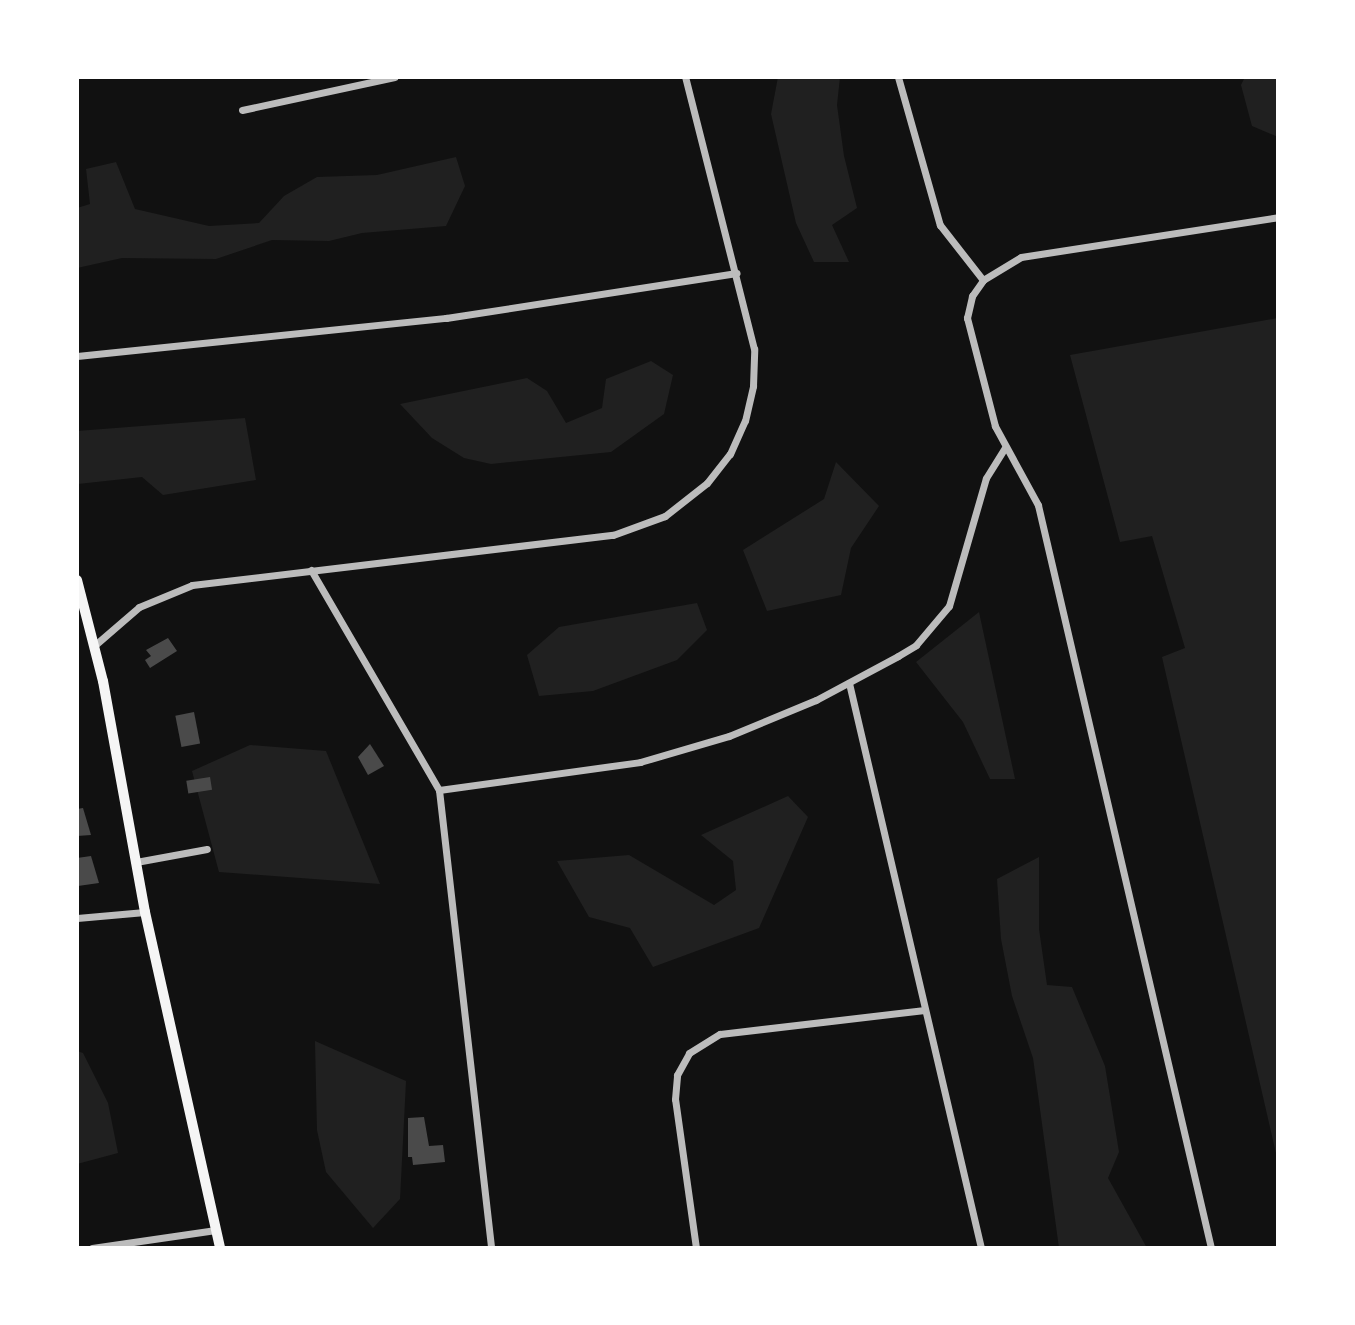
<!DOCTYPE html>
<style>
body{margin:0}
#map{position:relative;width:1355px;height:1325px;overflow:hidden;background:#111;font-family:Karla,sans-serif}
div>[style]{position:absolute}
.green>*{inset:0;background:#202020}
.building>*{inset:0;background:#4a4a4a;transform-origin:0 0}
.minor>*{height:7px;margin:-3.5px;padding:0 3.5px;transform-origin:3.5px;border-radius:3.5px;background:#bcbcbc}
.secondary>*{height:10px;margin:-5px;padding:0 5px;transform-origin:5px;border-radius:5px;background:#f5f5f5}
span{translate:-50% -50%;white-space:nowrap;text-align:center;line-height:1.15;-webkit-text-stroke:5px #fff;paint-order:stroke}
.frame{position:absolute;inset:0;border:79px solid #fff;pointer-events:none}
</style>
<div id="map">
<div class="green">
<i style="clip-path:polygon(778px 77px,840px 77px,837px 105px,844px 156px,857px 208px,832px 225px,849px 262px,814px 262px,796px 223px,771px 114px)"></i>
<i style="clip-path:polygon(1245px 77px,1278px 77px,1278px 137px,1252px 126px,1241px 85px)"></i>
<i style="clip-path:polygon(456px 157px,465px 186px,446px 226px,362px 233px,329px 241px,272px 240px,216px 259px,122px 258px,77px 268px,77px 208px,90px 204px,86px 169px,116px 162px,135px 209px,209px 226px,259px 223px,284px 196px,317px 177px,377px 175px)"></i>
<i style="clip-path:polygon(1278px 318px,1278px 1162px,1162px 657px,1185px 648px,1152px 536px,1120px 542px,1070px 355px)"></i>
<i style="clip-path:polygon(651px 361px,673px 375px,664px 414px,611px 452px,491px 464px,464px 458px,432px 438px,400px 404px,527px 378px,547px 391px,566px 423px,602px 408px,606px 379px)"></i>
<i style="clip-path:polygon(245px 418px,256px 480px,163px 495px,142px 477px,78px 484px,77px 431px)"></i>
<i style="clip-path:polygon(836px 462px,879px 506px,851px 548px,841px 595px,767px 611px,743px 550px,824px 499px)"></i>
<i style="clip-path:polygon(697px 603px,707px 630px,677px 660px,593px 691px,539px 696px,527px 655px,559px 627px)"></i>
<i style="clip-path:polygon(979px 612px,1015px 779px,990px 779px,963px 722px,916px 662px)"></i>
<i style="clip-path:polygon(250px 745px,326px 751px,380px 884px,219px 872px,192px 771px)"></i>
<i style="clip-path:polygon(788px 796px,808px 817px,759px 928px,653px 967px,630px 928px,589px 917px,557px 861px,629px 855px,714px 905px,736px 890px,733px 861px,701px 835px)"></i>
<i style="clip-path:polygon(1039px 857px,1039px 929px,1047px 985px,1072px 987px,1105px 1066px,1119px 1152px,1108px 1178px,1147px 1248px,1059px 1248px,1033px 1058px,1012px 996px,1001px 939px,997px 879px)"></i>
<i style="clip-path:polygon(315px 1041px,406px 1081px,400px 1199px,373px 1228px,326px 1172px,317px 1130px)"></i>
<i style="clip-path:polygon(77px 1051px,83px 1053px,108px 1103px,118px 1153px,77px 1164px)"></i>
</div>
<div class="building">
<i style="clip-path:polygon(168px 638px,177px 651px,150px 668px,145px 660px,151px 656px,146px 650px)"></i>
<i style="left:194px;top:712px;width:32px;height:19px;rotate:79deg"></i>
<i style="clip-path:polygon(370px 744px,384px 766px,368px 775px,358px 757px)"></i>
<i style="left:210px;top:777px;width:13px;height:24px;rotate:81deg"></i>
<i style="clip-path:polygon(83px 808px,91px 835px,77px 836px,77px 809px)"></i>
<i style="clip-path:polygon(91px 856px,99px 883px,78px 886px,77px 858px)"></i>
<i style="clip-path:polygon(424px 1117px,429px 1146px,443px 1145px,445px 1162px,413px 1165px,412px 1157px,408px 1157px,408px 1118px)"></i>
</div>
<div class="minor">
<i style="left:898px;top:77px;width:154px;rotate:74.2deg"></i>
<i style="left:940px;top:225px;width:70px;rotate:52deg"></i>
<i style="left:242px;top:110px;width:156px;rotate:-12.2deg"></i>
<i style="left:77px;top:356px;width:371px;rotate:-5.9deg"></i>
<i style="left:446px;top:318px;width:294px;rotate:-8.8deg"></i>
<i style="left:311px;top:570px;width:255px;rotate:59.8deg"></i>
<i style="left:439px;top:790px;width:461px;rotate:83.5deg"></i>
<i style="left:95px;top:645px;width:58px;rotate:-40.8deg"></i>
<i style="left:139px;top:607px;width:57px;rotate:-22.5deg"></i>
<i style="left:192px;top:585px;width:424px;rotate:-6.8deg"></i>
<i style="left:613px;top:535px;width:55px;rotate:-20.1deg"></i>
<i style="left:665px;top:516px;width:53px;rotate:-38.2deg"></i>
<i style="left:707px;top:483px;width:37px;rotate:-52deg"></i>
<i style="left:730px;top:454px;width:36px;rotate:-66deg"></i>
<i style="left:745px;top:421px;width:36px;rotate:-77deg"></i>
<i style="left:753px;top:386px;width:37px;rotate:-88deg"></i>
<i style="left:754px;top:349px;width:281px;rotate:-104.2deg"></i>
<i style="left:849px;top:683px;width:580px;rotate:76.85deg"></i>
<i style="left:439px;top:790px;width:203px;rotate:-7.9deg"></i>
<i style="left:640px;top:762px;width:93px;rotate:-16.3deg"></i>
<i style="left:729px;top:736px;width:94px;rotate:-22.5deg"></i>
<i style="left:816px;top:700px;width:93px;rotate:-28.2deg"></i>
<i style="left:898px;top:656px;width:21px;rotate:-31deg"></i>
<i style="left:916px;top:645px;width:51px;rotate:-49.8deg"></i>
<i style="left:949px;top:606px;width:133px;rotate:-73.9deg"></i>
<i style="left:986px;top:478px;width:36px;rotate:-58deg"></i>
<i style="left:136px;top:862px;width:72px;rotate:-10.4deg"></i>
<i style="left:77px;top:918px;width:68px;rotate:-5deg"></i>
<i style="left:92px;top:1248px;width:125px;rotate:-8.3deg"></i>
<i style="left:696px;top:1248px;width:150px;rotate:-98deg"></i>
<i style="left:675px;top:1099px;width:24px;rotate:-85deg"></i>
<i style="left:677px;top:1075px;width:25px;rotate:-61deg"></i>
<i style="left:689px;top:1053px;width:36px;rotate:-32deg"></i>
<i style="left:720px;top:1034px;width:206px;rotate:-6.7deg"></i>
<i style="left:1211px;top:1248px;width:763px;rotate:-103.11deg"></i>
<i style="left:1038px;top:505px;width:90px;rotate:-118.6deg"></i>
<i style="left:995px;top:426px;width:112px;rotate:-104.5deg"></i>
<i style="left:967px;top:318px;width:23px;rotate:-77deg"></i>
<i style="left:972px;top:296px;width:19px;rotate:-55deg"></i>
<i style="left:983px;top:280px;width:44px;rotate:-31.2deg"></i>
<i style="left:1021px;top:257px;width:260px;rotate:-8.8deg"></i>
</div>
<div class="secondary">
<i style="left:77px;top:580px;width:104px;rotate:75.6deg"></i>
<i style="left:103px;top:681px;width:235px;rotate:79.7deg"></i>
<i style="left:145px;top:912px;width:344px;rotate:77.4deg"></i>
</div>
<div class="frame"></div>
</div>
